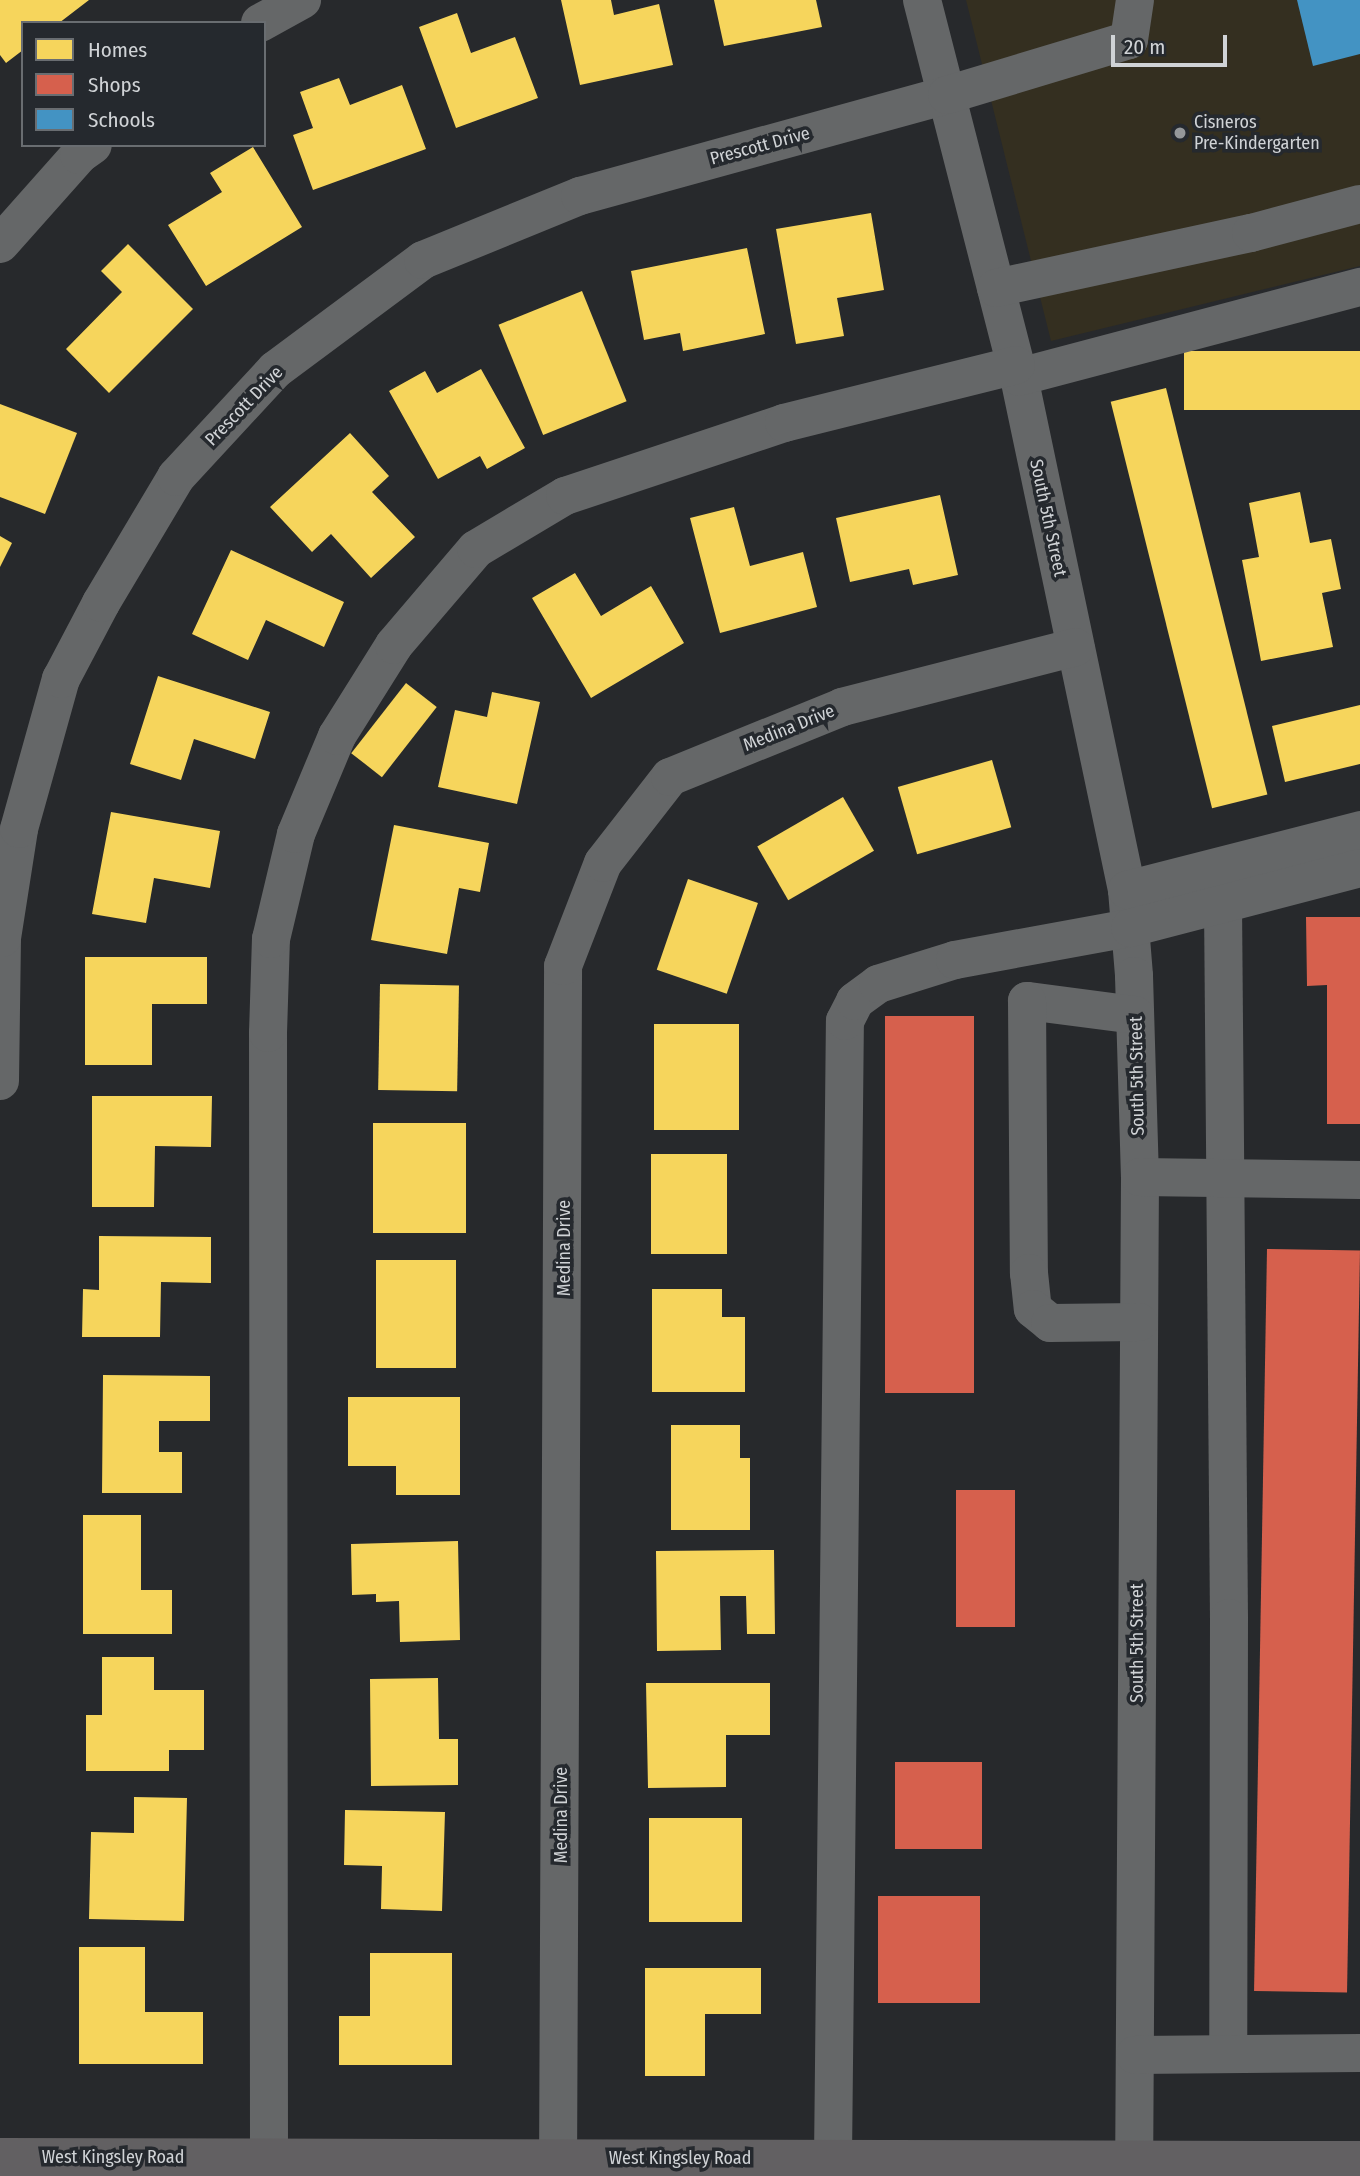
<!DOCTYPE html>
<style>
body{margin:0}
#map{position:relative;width:1360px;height:2176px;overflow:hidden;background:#27292c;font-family:"Fira Sans Condensed",sans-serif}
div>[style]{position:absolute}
.education>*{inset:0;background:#342f20}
.homes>*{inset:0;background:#f6d55c;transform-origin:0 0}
.shops>*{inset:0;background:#d6604d;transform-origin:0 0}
.schools>*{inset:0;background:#4393c3}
.minor>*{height:38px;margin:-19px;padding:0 19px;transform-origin:19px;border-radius:19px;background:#656768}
.major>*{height:38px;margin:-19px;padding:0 19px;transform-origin:19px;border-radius:19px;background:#626062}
.dots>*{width:19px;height:19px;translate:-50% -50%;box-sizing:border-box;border:4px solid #25292e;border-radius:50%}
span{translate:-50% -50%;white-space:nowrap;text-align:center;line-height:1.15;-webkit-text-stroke:7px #25292e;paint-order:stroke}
.poi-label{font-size:18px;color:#d0d3d6}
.left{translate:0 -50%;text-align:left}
.street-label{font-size:18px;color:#d0d3d6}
.legend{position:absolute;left:21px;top:21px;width:245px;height:126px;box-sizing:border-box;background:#25292e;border:2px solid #696d71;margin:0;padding:9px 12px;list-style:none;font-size:21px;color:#d0d3d6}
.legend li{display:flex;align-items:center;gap:14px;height:35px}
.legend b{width:35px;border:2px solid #696d71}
.scale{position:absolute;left:1111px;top:35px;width:116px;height:32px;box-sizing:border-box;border:4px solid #d0d3d6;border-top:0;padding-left:9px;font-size:21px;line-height:24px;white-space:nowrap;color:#d0d3d6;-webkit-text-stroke:5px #25292e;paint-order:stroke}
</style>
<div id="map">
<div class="education">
<i style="clip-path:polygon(966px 0,1360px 0,1360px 266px,1051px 341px)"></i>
</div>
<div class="homes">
<i style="clip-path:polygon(0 0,89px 0,59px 23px,23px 23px,23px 50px,6px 63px,0 55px)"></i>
<i style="clip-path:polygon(561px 0,611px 0,614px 15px,659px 4px,673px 65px,580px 85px)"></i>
<i style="clip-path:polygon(714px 0,816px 0,822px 27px,724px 46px)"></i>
<i style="clip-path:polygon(457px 13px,471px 53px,515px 37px,538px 98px,456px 128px,419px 27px)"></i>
<i style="clip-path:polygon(339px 78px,350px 105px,402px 85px,426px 149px,313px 190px,293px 135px,313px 128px,300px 92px)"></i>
<i style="clip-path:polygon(253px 147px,302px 227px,206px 286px,168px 225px,222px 192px,210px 173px)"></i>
<i style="clip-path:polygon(871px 213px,884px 290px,837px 298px,844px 336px,796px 344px,776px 229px)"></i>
<i style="clip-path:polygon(128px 244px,193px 309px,109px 393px,66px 349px,122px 292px,101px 271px)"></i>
<i style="clip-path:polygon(747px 248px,765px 334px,683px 351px,680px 333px,644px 340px,631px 271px)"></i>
<i style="left:582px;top:291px;width:119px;height:90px;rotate:68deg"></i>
<i style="left:1360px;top:351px;width:59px;height:176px;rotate:90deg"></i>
<i style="clip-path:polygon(481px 369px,525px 448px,487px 469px,480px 456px,438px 479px,389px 391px,425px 371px,437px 393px)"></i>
<i style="left:1166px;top:388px;width:419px;height:57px;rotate:76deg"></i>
<i style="clip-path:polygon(0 404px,77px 433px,45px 514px,0 497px)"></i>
<i style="clip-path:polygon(350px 433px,389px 476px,372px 492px,415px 537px,371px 578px,331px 534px,312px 552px,270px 507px)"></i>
<i style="clip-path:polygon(1300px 492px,1310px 543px,1331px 539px,1341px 589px,1322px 593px,1333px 647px,1261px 661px,1242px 560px,1259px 557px,1249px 503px)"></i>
<i style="clip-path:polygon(940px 495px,958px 575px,913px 585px,909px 569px,850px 582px,836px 518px)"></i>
<i style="clip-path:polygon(734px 507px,750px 566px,803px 552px,817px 607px,720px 633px,690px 518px)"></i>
<i style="clip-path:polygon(0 536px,12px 543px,0 567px)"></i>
<i style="clip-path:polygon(231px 550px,344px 602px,324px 647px,266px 620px,248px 660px,192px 634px)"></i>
<i style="clip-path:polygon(575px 573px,601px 616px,651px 586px,684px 643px,591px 698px,532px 598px)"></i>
<i style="clip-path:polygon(158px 676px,270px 712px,255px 759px,194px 739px,181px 780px,130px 764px)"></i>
<i style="left:406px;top:683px;width:39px;height:89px;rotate:38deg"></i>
<i style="clip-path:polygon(492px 692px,540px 702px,517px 804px,438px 787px,455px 710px,487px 717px)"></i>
<i style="clip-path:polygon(1360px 705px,1360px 764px,1285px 782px,1272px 726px)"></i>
<i style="left:992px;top:760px;width:70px;height:98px;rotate:74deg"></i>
<i style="left:843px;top:797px;width:62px;height:99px;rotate:60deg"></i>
<i style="clip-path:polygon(111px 812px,220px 831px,210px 888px,154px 878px,146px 923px,92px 914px)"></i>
<i style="clip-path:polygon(394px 825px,489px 843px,480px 892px,459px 888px,447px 954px,371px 940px)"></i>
<i style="left:688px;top:879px;width:74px;height:96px;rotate:19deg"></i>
<i style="clip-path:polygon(85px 957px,207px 957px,207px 1004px,152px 1004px,152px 1065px,85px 1065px)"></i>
<i style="left:380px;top:984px;width:79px;height:106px;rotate:1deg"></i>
<i style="left:654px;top:1024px;width:85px;height:106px"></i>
<i style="clip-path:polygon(92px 1096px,212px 1096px,211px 1147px,155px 1146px,154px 1207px,92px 1207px)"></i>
<i style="left:373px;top:1123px;width:93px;height:110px"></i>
<i style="left:651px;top:1154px;width:76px;height:100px"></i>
<i style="clip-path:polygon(99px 1236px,211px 1237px,211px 1283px,161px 1282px,160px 1337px,82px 1337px,83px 1289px,99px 1290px)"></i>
<i style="left:376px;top:1260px;width:80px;height:108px"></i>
<i style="clip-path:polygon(652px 1289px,722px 1289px,722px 1317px,745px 1317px,745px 1392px,652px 1392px)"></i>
<i style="clip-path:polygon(103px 1375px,210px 1376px,210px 1421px,159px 1421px,159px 1452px,182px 1452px,182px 1493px,102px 1493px)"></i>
<i style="clip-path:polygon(348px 1397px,460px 1397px,460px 1495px,396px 1495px,396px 1466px,348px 1466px)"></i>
<i style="clip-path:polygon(671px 1425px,740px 1425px,740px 1458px,750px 1458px,750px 1530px,671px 1530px)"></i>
<i style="clip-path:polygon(83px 1515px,141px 1515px,141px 1590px,172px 1590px,172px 1634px,83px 1634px)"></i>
<i style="clip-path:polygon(458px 1541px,460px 1640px,400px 1642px,399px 1601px,376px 1602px,376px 1594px,352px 1595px,351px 1544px)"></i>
<i style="clip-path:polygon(774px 1550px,775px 1634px,747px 1634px,746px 1596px,720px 1596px,721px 1650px,657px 1651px,656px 1551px)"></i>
<i style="clip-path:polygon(102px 1657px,154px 1657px,154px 1690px,204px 1690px,204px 1750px,169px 1750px,169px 1771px,86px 1771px,86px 1715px,102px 1715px)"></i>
<i style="clip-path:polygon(438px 1678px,439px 1739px,458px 1739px,458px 1785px,371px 1786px,370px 1679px)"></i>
<i style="clip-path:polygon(646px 1683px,770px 1683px,770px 1735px,726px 1735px,726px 1787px,648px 1788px)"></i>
<i style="clip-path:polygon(134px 1797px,187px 1798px,184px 1921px,89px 1919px,91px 1832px,134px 1833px)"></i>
<i style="clip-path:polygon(345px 1810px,445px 1812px,442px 1911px,381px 1909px,382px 1866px,344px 1865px)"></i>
<i style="left:649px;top:1818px;width:93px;height:104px"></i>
<i style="clip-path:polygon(79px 1947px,145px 1947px,145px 2012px,203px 2012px,203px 2064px,79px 2064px)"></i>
<i style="clip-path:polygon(370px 1953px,452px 1953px,452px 2065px,339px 2065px,339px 2016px,370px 2016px)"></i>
<i style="clip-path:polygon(645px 1968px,761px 1968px,761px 2014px,705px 2014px,705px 2076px,645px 2076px)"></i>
</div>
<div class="shops">
<i style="clip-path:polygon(1306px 917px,1360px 917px,1360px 1124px,1327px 1124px,1327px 985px,1307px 986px)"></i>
<i style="left:885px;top:1016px;width:89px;height:377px"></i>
<i style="left:1267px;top:1249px;width:93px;height:742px;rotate:1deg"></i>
<i style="left:956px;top:1490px;width:59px;height:137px"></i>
<i style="left:895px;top:1762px;width:87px;height:87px"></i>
<i style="left:878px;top:1896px;width:102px;height:107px"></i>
</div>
<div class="schools">
<i style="clip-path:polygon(1297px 0,1360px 0,1360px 54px,1313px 66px)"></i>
</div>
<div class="minor">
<i style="left:922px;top:0;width:389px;rotate:75.6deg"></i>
<i style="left:1019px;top:377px;width:524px;rotate:78.11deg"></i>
<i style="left:1127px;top:890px;width:86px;rotate:85.3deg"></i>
<i style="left:1134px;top:976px;width:201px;rotate:88.3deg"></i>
<i style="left:1140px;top:1177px;width:999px;rotate:90.34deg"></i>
<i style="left:260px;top:23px;width:48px;rotate:-28.7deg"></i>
<i style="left:0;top:244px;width:119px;rotate:-48.4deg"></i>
<i style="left:79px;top:155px;width:17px;rotate:-36deg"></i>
<i style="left:996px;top:288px;width:261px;rotate:-12.2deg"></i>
<i style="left:1251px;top:233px;width:113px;rotate:-14.9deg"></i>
<i style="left:1019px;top:377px;width:353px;rotate:-14.8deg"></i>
<i style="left:1127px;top:890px;width:241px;rotate:-14.4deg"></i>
<i style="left:1223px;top:904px;width:714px;rotate:89.52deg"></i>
<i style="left:1229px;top:1618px;width:436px;rotate:90.1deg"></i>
<i style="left:1135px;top:1015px;width:109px;rotate:-172.6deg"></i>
<i style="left:1027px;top:1001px;width:272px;rotate:89.6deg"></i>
<i style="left:1029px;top:1273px;width:36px;rotate:84deg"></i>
<i style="left:1033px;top:1309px;width:22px;rotate:39deg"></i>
<i style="left:1050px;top:1323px;width:89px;rotate:-0.6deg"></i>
<i style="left:0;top:1081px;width:143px;rotate:-89.2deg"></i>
<i style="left:2px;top:938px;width:110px;rotate:-81.1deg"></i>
<i style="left:19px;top:829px;width:156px;rotate:-74.4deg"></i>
<i style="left:61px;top:679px;width:86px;rotate:-62.2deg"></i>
<i style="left:101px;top:603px;width:147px;rotate:-59.2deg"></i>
<i style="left:176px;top:477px;width:146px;rotate:-47.2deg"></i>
<i style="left:275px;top:370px;width:184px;rotate:-36.6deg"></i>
<i style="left:423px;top:260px;width:170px;rotate:-22.2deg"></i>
<i style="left:580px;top:196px;width:381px;rotate:-15.4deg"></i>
<i style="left:947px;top:95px;width:190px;rotate:-16.8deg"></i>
<i style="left:1129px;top:40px;width:40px;rotate:-81.5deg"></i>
<i style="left:1140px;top:1177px;width:220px;rotate:0.8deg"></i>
<i style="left:1135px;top:2055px;width:225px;rotate:-0.5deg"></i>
<i style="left:269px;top:2158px;width:1125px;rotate:-90.05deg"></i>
<i style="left:268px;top:1033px;width:94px;rotate:-88.2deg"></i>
<i style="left:271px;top:939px;width:108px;rotate:-76.6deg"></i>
<i style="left:296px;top:834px;width:106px;rotate:-67.3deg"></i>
<i style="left:337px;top:736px;width:107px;rotate:-57.9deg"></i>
<i style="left:394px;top:645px;width:126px;rotate:-49.5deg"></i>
<i style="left:476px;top:549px;width:104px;rotate:-30.8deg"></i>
<i style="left:565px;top:496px;width:231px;rotate:-18.4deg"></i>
<i style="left:784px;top:423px;width:239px;rotate:-14deg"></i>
<i style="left:833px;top:2159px;width:1138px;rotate:-89.4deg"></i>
<i style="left:845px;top:1021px;width:22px;rotate:-63deg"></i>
<i style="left:855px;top:1001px;width:29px;rotate:-36deg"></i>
<i style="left:878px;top:984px;width:81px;rotate:-17.3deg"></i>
<i style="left:955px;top:960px;width:178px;rotate:-10.4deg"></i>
<i style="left:1130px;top:928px;width:238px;rotate:-14.6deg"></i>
<i style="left:558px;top:2176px;width:1210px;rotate:-89.76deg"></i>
<i style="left:563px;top:966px;width:110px;rotate:-68.8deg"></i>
<i style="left:603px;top:863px;width:109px;rotate:-52.1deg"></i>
<i style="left:670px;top:777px;width:186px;rotate:-22.1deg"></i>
<i style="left:842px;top:707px;width:241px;rotate:-14.4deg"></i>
</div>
<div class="major">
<i style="left:0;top:2157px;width:1360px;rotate:0.13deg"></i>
</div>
<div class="dots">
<i style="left:1180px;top:133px;background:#95989a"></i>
</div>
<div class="poi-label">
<span class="left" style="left:1194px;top:133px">Cisneros<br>Pre-Kindergarten</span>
</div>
<div class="street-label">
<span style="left:760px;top:146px;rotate:-15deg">Prescott Drive</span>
<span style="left:244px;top:406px;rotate:-46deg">Prescott Drive</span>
<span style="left:1048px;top:518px;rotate:78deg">South 5th Street</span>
<span style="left:789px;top:728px;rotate:-22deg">Medina Drive</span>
<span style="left:1137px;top:1076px;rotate:-91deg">South 5th Street</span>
<span style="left:564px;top:1248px;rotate:-90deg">Medina Drive</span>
<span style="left:1137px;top:1643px;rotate:-90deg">South 5th Street</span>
<span style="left:561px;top:1815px;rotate:-90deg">Medina Drive</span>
<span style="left:113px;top:2157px">West Kingsley Road</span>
<span style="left:680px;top:2158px">West Kingsley Road</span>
</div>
<ul class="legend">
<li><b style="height:19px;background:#f6d55c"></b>Homes</li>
<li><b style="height:19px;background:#d6604d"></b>Shops</li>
<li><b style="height:19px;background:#4393c3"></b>Schools</li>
</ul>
<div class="scale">20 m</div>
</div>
